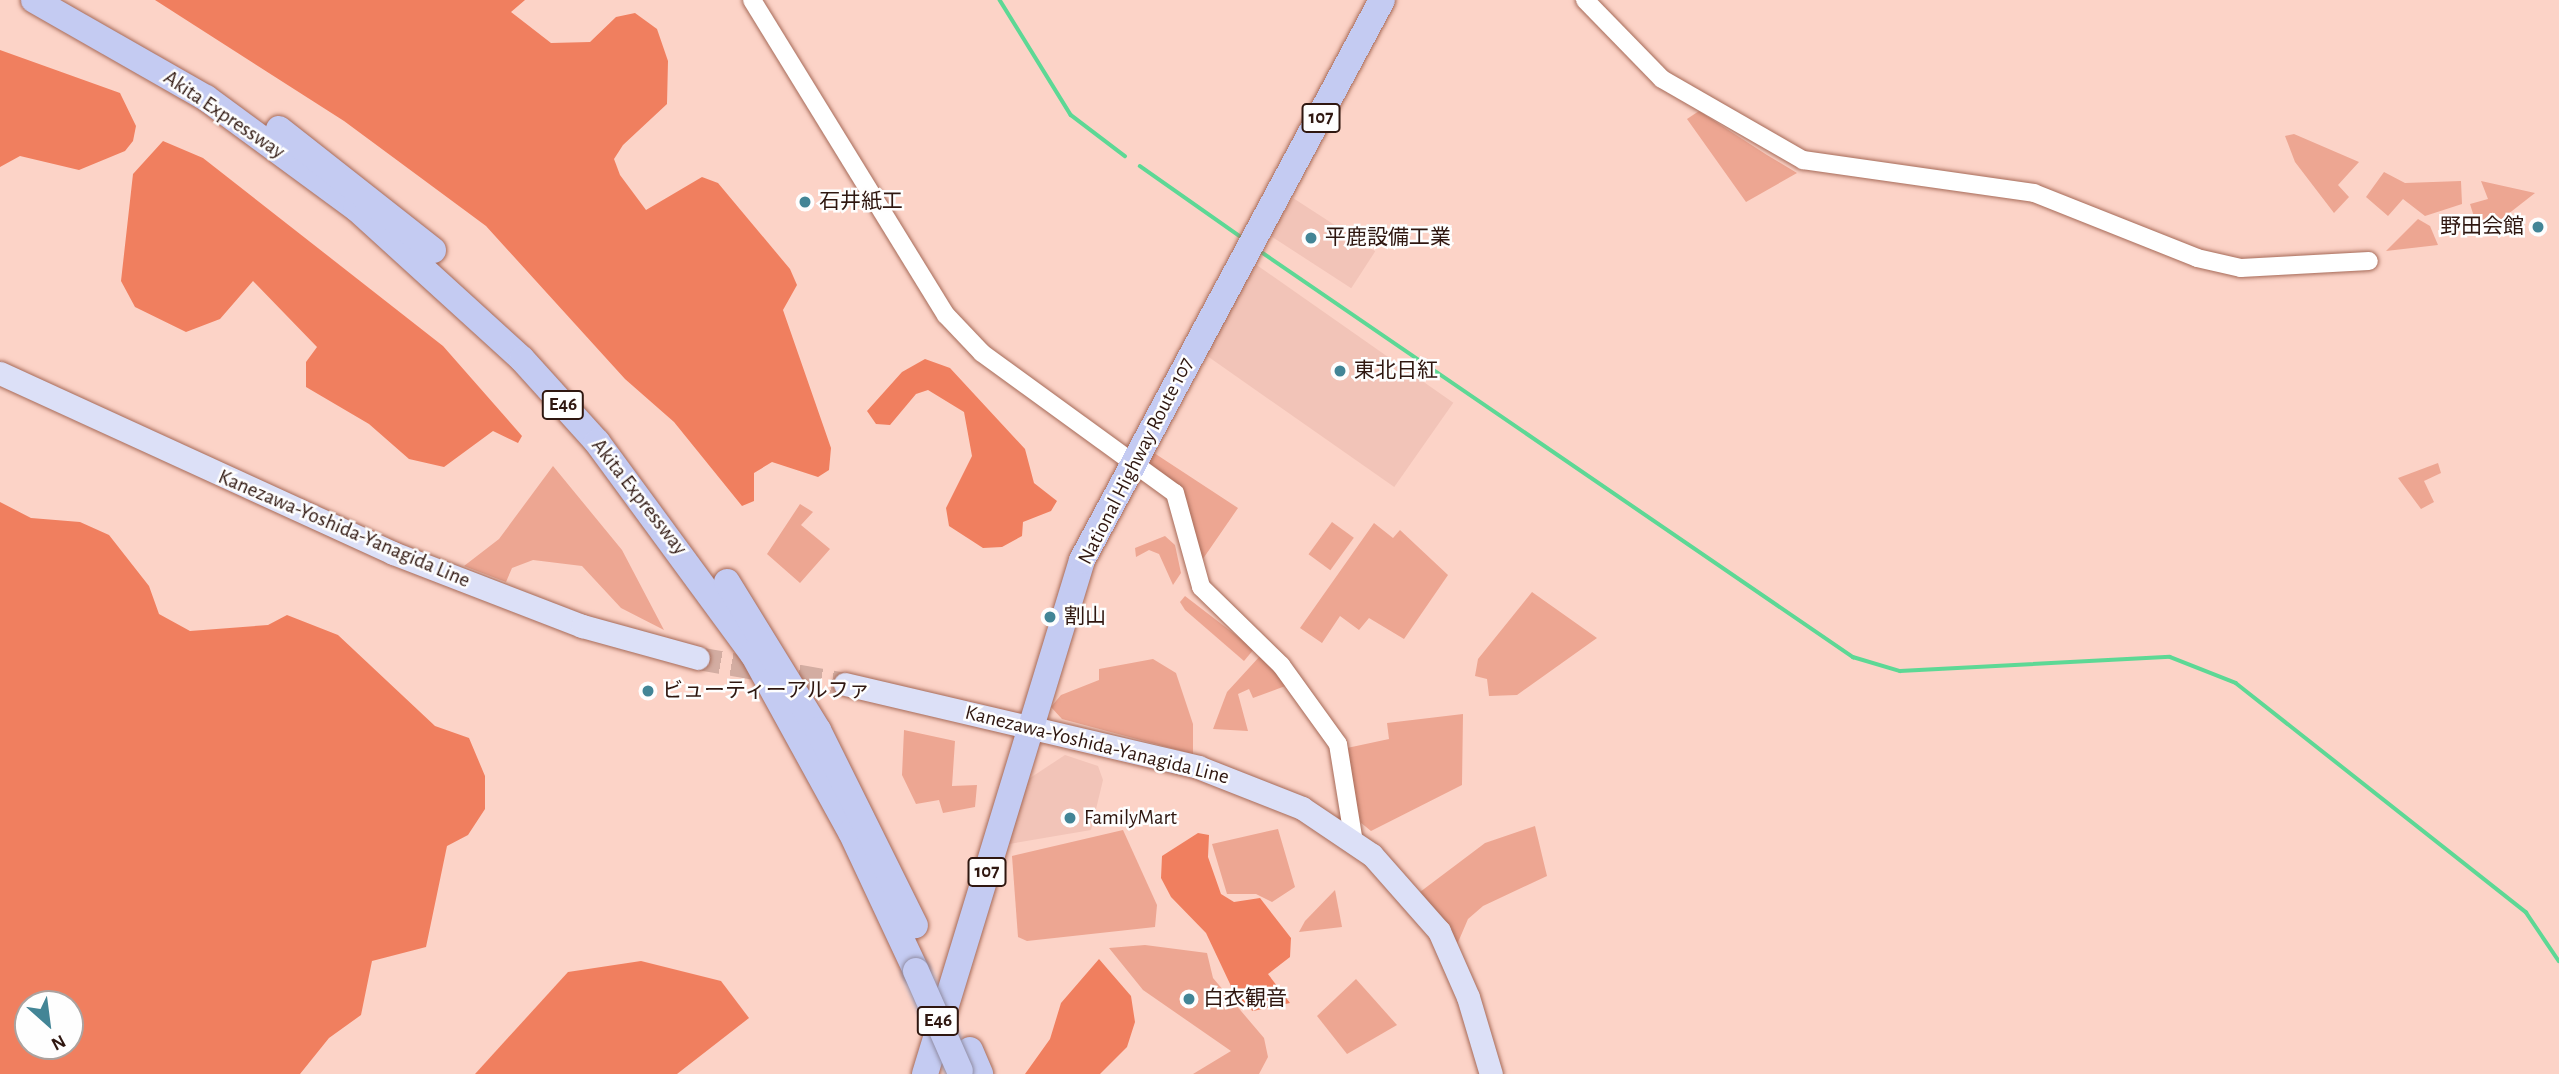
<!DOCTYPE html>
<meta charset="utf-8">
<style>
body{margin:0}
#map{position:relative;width:2559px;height:1074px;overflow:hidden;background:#fcd3c7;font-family:"Alegreya Sans","Noto Sans JP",sans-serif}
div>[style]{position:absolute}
.built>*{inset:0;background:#f2c4b8;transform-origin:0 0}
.green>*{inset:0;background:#eda692;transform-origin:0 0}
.forest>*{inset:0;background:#f07f5f}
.stream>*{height:3.5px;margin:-1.75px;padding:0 1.75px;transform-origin:1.75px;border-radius:1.75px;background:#5dd895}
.major-tunnel>*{height:23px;margin-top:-11.5px;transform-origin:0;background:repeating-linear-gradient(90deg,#d3ada2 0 23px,transparent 0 34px)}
.roads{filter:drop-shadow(0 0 2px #a66a58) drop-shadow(0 0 2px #a66a58)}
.minor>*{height:18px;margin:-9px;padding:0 9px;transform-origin:9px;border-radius:9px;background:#fff}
.major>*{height:23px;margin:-11.5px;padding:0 11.5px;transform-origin:11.5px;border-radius:11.5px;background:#dce0f7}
.highway>*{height:26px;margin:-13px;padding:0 13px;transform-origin:13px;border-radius:13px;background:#c4cbf2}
.bridges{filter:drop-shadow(0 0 2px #908ca3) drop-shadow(0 0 2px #908ca3)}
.highway-bridge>*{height:26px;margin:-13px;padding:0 13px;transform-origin:13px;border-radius:13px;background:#c4cbf2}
.dots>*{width:19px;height:19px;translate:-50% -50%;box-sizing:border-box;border:4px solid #fefefe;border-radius:50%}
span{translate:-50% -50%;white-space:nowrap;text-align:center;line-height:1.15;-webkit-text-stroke:5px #fefefe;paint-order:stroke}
.shield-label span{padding:2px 5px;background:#fefefe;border:2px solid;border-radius:5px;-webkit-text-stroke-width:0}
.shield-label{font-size:19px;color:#2f1710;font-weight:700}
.street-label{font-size:21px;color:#2f1710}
.poi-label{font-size:21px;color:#2f1710}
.left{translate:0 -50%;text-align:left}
.right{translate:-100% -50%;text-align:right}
.north{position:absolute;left:14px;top:990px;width:70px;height:70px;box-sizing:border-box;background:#fefefe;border:2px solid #aba29f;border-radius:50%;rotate:152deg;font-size:19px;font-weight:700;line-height:28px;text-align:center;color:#2f1710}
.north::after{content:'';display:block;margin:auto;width:24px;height:32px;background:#438596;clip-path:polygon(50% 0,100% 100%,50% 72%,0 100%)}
</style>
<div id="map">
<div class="built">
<i style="left:1293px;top:198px;width:98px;height:44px;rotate:33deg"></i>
<i style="left:1251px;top:261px;width:247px;height:103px;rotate:35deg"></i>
<i style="clip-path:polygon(1065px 755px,1098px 766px,1103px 780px,1091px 830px,1009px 844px,1024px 782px)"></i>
</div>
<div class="green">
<i style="clip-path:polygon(1699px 111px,1767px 155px,1797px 173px,1746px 202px,1687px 119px)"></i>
<i style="clip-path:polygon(2294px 134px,2359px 162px,2338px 185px,2349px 197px,2334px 213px,2295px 162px,2285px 136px)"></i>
<i style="clip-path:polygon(2384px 172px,2405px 183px,2461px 181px,2462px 204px,2425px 216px,2403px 199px,2388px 216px,2366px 197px)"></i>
<i style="clip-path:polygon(2481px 181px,2535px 193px,2480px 236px,2470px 204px,2488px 199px)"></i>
<i style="clip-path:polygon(2418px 219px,2430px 226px,2438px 245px,2386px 251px)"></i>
<i style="clip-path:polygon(1148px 449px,1238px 508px,1198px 566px,1187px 500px,1141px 460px)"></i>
<i style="clip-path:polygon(2438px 463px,2441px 473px,2424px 481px,2434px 502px,2421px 509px,2398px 478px)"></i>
<i style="clip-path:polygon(553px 466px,622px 550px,664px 630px,621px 608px,582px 566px,533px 560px,512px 568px,506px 582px,464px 566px,499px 539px)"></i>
<i style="clip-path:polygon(800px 504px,813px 512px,801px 525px,830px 549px,800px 583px,767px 554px)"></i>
<i style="left:1332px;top:522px;width:27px;height:40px;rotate:36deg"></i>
<i style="clip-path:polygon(1374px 523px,1393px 538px,1400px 530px,1448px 575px,1404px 639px,1369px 618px,1359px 630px,1340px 616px,1322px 643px,1300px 628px)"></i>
<i style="clip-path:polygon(1165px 536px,1175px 545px,1181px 573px,1173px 585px,1159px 554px,1149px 550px,1136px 557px,1135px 548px)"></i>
<i style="clip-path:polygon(1532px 592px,1597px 638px,1517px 695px,1489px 696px,1487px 679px,1475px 676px,1478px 659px)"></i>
<i style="clip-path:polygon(1185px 596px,1254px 649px,1244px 661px,1185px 610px,1180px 602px)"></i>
<i style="clip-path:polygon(1260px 656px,1288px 685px,1253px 698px,1249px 689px,1238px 694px,1248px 731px,1213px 729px,1227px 692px)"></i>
<i style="clip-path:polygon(1153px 659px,1176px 673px,1193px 724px,1193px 754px,1062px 719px,1051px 707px,1061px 695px,1099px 680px,1099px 669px)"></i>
<i style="clip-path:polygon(1463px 714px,1462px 785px,1371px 831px,1360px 822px,1347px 748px,1389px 739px,1387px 723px)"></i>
<i style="clip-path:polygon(904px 730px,955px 741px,952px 786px,977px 785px,975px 807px,943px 813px,939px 800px,916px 804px,902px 775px)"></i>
<i style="clip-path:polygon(1535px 826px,1547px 876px,1483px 906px,1468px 919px,1456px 947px,1420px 892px,1485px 843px)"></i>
<i style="clip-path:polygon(1278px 829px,1295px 887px,1272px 902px,1256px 894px,1227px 894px,1212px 844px)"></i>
<i style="clip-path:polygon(1123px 830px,1157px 905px,1155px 927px,1027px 941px,1018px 937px,1012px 856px)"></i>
<i style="clip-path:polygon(1335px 890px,1342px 927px,1299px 932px,1305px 921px)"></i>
<i style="clip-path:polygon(1145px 945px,1207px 953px,1213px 978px,1264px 1038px,1268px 1057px,1259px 1074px,1193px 1074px,1231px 1051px,1143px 990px,1109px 948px)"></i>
<i style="clip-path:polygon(1356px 979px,1397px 1025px,1347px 1054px,1317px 1016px)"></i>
</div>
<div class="forest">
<i style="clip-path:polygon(155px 0,525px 0,511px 12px,551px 43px,590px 42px,616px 17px,635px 13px,657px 29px,668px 61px,667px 104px,623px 145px,614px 159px,620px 175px,646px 210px,702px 177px,718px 183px,790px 269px,797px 285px,783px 310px,831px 448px,829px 470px,818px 477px,772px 462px,754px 473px,754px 501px,742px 506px,674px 422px,625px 379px,486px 226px,344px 121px)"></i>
<i style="clip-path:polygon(0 50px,120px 93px,136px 126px,133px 141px,125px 151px,79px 170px,20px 156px,0 167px)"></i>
<i style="clip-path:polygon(163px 141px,203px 158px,443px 346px,522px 436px,518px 443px,493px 431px,444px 467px,409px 459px,369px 424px,306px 387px,306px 362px,317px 347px,253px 281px,220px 319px,186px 332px,135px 307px,121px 281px,133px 174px)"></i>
<i style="clip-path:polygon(925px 359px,950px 368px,1025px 449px,1034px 483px,1057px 501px,1051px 511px,1023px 522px,1022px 536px,1002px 547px,983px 548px,949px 526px,946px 508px,972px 456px,964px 412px,928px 390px,916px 394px,890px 425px,876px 424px,867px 411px,902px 372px)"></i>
<i style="clip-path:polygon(evenodd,0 502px,31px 518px,80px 522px,109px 535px,149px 586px,159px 614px,190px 631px,268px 625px,287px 615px,338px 635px,435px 726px,469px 738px,485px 776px,485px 809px,468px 835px,447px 846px,426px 947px,372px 961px,361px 1015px,329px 1038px,300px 1074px,0 1074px,0 502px,28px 1004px,70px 1004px,70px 1046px,28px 1046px,28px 1004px)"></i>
<i style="clip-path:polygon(1198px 833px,1209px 835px,1208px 857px,1221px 894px,1234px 902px,1260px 898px,1291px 938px,1290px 957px,1268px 974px,1290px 1003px,1253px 1011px,1239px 1003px,1206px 933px,1171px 897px,1161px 878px,1162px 856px)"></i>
<i style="clip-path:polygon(1099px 959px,1131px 996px,1135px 1022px,1127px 1047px,1100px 1074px,1025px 1074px,1050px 1039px,1061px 1003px)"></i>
<i style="clip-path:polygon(641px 961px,721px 981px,749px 1018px,677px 1074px,475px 1074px,568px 972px)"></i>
</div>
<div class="stream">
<i style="left:1000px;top:0;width:135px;rotate:58.3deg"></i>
<i style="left:1071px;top:115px;width:68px;rotate:37.2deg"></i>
<i style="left:1140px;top:166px;width:123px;rotate:35.1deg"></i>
<i style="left:1260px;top:251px;width:719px;rotate:34.4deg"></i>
<i style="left:1853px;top:657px;width:49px;rotate:16.6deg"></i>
<i style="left:1900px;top:671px;width:270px;rotate:-3deg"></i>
<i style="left:2170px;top:657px;width:71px;rotate:21.5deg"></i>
<i style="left:2236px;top:683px;width:370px;rotate:38.3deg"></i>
<i style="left:2526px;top:912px;width:59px;rotate:56deg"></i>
</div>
<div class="major-tunnel">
<i style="left:698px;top:658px;width:149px;rotate:10deg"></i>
</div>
<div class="roads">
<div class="minor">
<i style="left:752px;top:0;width:370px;rotate:58.4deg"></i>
<i style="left:946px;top:315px;width:52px;rotate:46.5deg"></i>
<i style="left:982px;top:353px;width:238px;rotate:36deg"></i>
<i style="left:1175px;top:493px;width:98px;rotate:74.5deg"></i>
<i style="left:1201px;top:587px;width:112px;rotate:44.3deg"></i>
<i style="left:1281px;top:665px;width:97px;rotate:54.2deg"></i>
<i style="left:1338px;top:744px;width:100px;rotate:80.8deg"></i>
<i style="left:1585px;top:0;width:110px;rotate:45.7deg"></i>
<i style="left:1662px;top:79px;width:163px;rotate:29.9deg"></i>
<i style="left:1803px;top:160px;width:233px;rotate:8.1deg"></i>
<i style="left:2034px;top:193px;width:175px;rotate:21.7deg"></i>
<i style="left:2197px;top:258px;width:45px;rotate:12.8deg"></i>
<i style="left:2241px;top:268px;width:128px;rotate:-3.1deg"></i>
</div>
<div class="major">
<i style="left:0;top:373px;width:432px;rotate:24.6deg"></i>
<i style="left:393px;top:553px;width:203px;rotate:21.1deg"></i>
<i style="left:582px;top:626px;width:120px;rotate:15.4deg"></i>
<i style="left:845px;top:684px;width:363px;rotate:13.2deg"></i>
<i style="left:1198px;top:767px;width:112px;rotate:21.5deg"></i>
<i style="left:1302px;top:808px;width:84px;rotate:33.9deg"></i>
<i style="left:1372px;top:855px;width:101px;rotate:48.6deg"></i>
<i style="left:1439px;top:931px;width:72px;rotate:66.3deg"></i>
<i style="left:1468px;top:997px;width:80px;rotate:73.4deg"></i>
</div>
<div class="highway">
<i style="left:34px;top:0;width:198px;rotate:29.7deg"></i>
<i style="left:206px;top:98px;width:186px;rotate:36.3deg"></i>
<i style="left:356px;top:208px;width:224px;rotate:42.3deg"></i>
<i style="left:522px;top:359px;width:112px;rotate:47.9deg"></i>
<i style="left:597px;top:442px;width:263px;rotate:53.7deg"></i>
<i style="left:753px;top:654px;width:203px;rotate:61.2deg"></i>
<i style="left:851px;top:832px;width:153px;rotate:64.9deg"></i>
<i style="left:279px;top:129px;width:196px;rotate:38.2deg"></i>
<i style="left:727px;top:582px;width:174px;rotate:58.4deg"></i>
<i style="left:818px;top:730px;width:218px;rotate:63.6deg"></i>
<i style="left:970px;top:1050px;width:26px;rotate:67deg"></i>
<i style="left:925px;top:1074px;width:537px;rotate:-73.01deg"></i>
<i style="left:1082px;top:560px;width:635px;rotate:-61.82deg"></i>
</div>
</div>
<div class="bridges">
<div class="highway-bridge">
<i style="left:916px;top:971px;width:109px;rotate:66.3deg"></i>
</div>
</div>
<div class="dots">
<i style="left:805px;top:202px;background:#438596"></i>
<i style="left:2538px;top:227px;background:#438596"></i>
<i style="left:1311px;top:238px;background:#438596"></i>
<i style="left:1340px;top:371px;background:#438596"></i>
<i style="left:1050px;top:617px;background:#438596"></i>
<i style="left:648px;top:691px;background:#438596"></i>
<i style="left:1070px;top:818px;background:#438596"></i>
<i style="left:1189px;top:999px;background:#438596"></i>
</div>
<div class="shield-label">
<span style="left:1321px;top:118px">107</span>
<span style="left:563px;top:405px">E46</span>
<span style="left:987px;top:872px">107</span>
<span style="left:938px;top:1021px">E46</span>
</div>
<div class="street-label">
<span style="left:224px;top:115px;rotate:34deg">Akita Expressway</span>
<span style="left:1136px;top:461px;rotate:-63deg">National Highway Route 107</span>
<span style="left:639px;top:497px;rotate:52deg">Akita Expressway</span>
<span style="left:344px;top:529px;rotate:23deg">Kanezawa-Yoshida-Yanagida Line</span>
<span style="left:1097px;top:745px;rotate:14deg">Kanezawa-Yoshida-Yanagida Line</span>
</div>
<div class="poi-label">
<span class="left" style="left:819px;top:202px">石井紙工</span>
<span class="right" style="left:2524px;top:227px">野田会館</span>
<span class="left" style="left:1325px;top:238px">平鹿設備工業</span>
<span class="left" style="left:1354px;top:371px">東北日紅</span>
<span class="left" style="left:1064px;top:617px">割山</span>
<span class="left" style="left:662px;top:691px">ビューティーアルファ</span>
<span class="left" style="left:1084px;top:818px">FamilyMart</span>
<span class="left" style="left:1203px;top:999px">白衣観音</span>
</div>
<div class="north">N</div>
</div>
